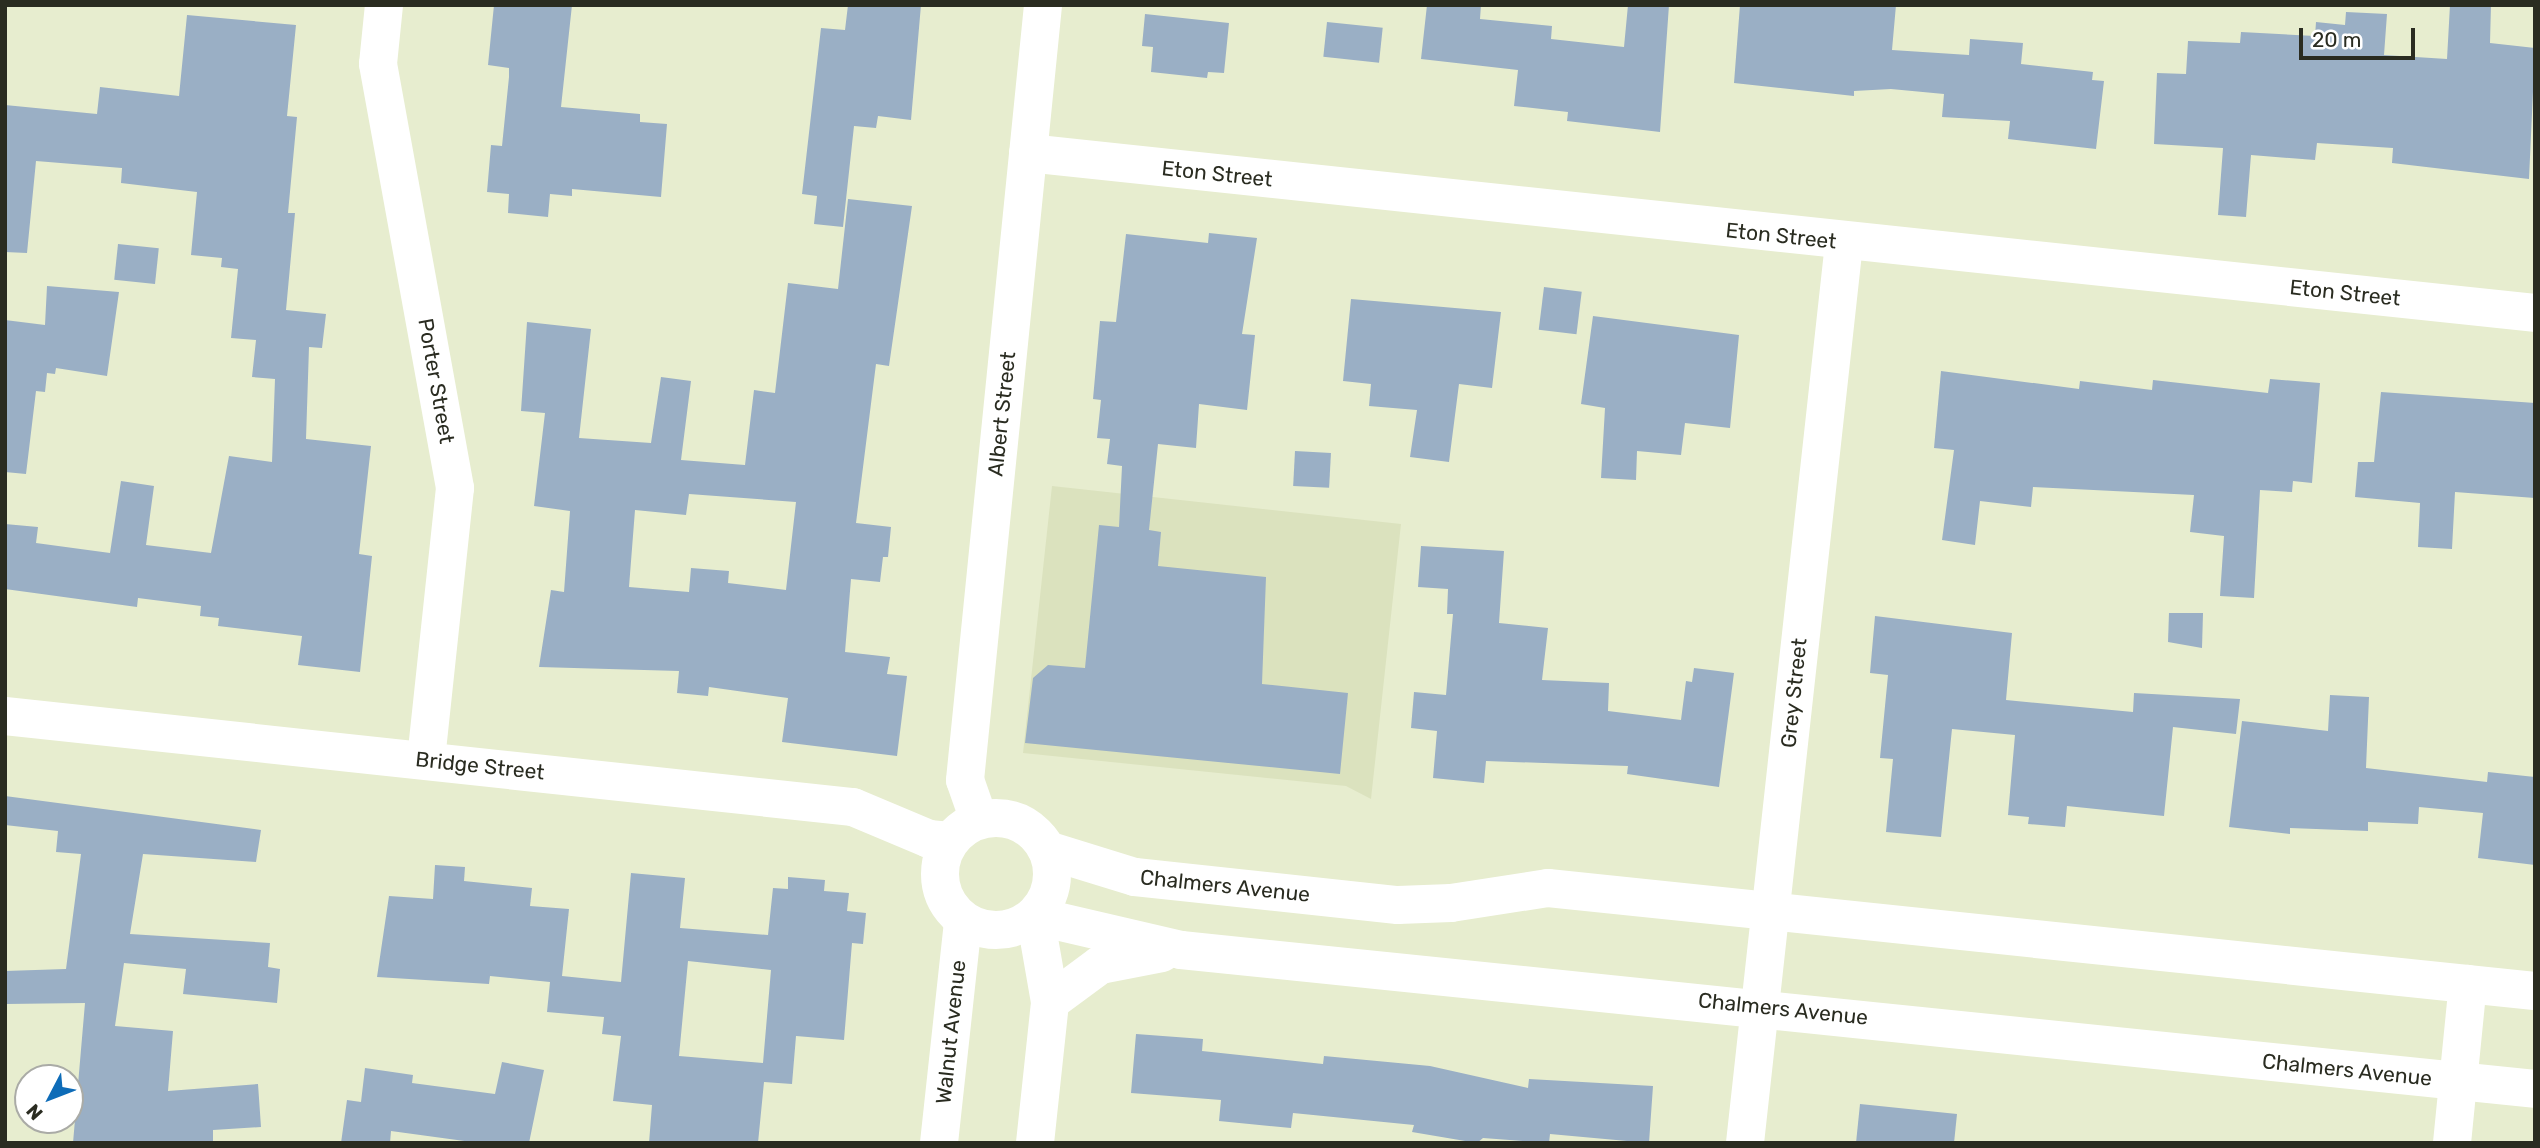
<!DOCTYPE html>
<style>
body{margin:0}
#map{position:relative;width:2540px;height:1148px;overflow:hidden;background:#e7edcf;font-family:Rubik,sans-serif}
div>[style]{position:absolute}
.built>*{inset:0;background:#dbe2be}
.building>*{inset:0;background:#9aafc5;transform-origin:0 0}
.minor>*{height:38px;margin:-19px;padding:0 19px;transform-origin:19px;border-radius:19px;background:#fff}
.minor>.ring{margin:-19px;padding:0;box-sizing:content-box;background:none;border:38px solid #fff;border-radius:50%}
span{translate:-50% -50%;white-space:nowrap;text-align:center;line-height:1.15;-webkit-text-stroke:5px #fff;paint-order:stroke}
.street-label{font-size:21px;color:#2a2c21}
.frame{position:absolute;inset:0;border:7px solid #2a2c21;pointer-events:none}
.north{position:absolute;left:14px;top:1064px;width:70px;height:70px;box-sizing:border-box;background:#fff;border:2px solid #aaaba6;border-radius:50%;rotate:228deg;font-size:19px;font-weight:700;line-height:28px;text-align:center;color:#2a2c21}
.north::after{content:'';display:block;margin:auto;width:24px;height:32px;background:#0e6cb8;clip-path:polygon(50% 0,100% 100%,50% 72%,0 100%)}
.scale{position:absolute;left:2299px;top:28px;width:116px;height:32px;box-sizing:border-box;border:4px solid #2a2c21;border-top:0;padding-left:9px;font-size:21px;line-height:24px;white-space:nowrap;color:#2a2c21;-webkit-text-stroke:5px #fff;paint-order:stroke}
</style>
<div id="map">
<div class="built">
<i style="clip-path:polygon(1052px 486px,1401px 524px,1371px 799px,1346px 786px,1023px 753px)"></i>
</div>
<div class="building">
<i style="clip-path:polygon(494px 5px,572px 5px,561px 107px,640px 114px,640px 122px,667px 124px,661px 197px,572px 189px,572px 196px,550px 194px,548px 217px,508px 213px,509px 194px,487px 192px,491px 145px,502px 146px,509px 77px,509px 68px,488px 65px)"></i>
<i style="clip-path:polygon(848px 5px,921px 5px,911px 120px,878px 116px,876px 128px,854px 126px,843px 227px,814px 224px,817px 196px,802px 194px,821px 28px,845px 30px)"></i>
<i style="clip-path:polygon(1427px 5px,1481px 5px,1480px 19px,1552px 26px,1551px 39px,1624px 47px,1628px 5px,1669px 5px,1660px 132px,1567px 121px,1568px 112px,1514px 106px,1518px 70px,1421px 59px)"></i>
<i style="clip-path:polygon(1740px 5px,1896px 5px,1892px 50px,1969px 55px,1970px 39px,2023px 43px,2021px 64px,2093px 72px,2092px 80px,2104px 81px,2096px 149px,2008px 139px,2010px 121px,1942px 117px,1944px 94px,1891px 89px,1854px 91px,1854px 96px,1734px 83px)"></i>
<i style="clip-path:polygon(2450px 5px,2491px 5px,2490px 43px,2535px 48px,2529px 179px,2392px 163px,2393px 148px,2317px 143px,2315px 160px,2251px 155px,2246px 217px,2218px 215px,2223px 148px,2154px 144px,2157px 73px,2186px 74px,2188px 41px,2240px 43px,2241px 32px,2315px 36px,2316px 22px,2345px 25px,2346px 12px,2387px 14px,2384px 55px,2447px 59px)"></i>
<i style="clip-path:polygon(1145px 14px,1229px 23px,1224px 73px,1208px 72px,1207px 78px,1151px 72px,1153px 47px,1142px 46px)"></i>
<i style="clip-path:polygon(187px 15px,296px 25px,287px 116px,297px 117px,288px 213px,295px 213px,286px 310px,326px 314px,322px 348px,309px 347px,306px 439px,371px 446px,359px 554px,372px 556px,360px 672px,298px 665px,302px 636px,218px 626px,219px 618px,200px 616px,201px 606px,138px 598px,137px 607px,5px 589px,5px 524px,38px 527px,36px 543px,110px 553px,121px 481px,154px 486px,146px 545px,211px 553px,229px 456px,272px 462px,275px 379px,252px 377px,256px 340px,231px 338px,238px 269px,221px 267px,222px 258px,191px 255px,197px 192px,121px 183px,122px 168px,36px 161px,27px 253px,5px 252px,5px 105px,97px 114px,100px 87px,179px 96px)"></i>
<i style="left:1327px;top:22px;width:56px;height:35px;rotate:6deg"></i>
<i style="clip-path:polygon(evenodd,848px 199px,912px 206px,889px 366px,876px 364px,856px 523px,891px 527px,888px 557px,883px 557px,880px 582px,851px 579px,845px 652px,890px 657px,887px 674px,907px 676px,897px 756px,782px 742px,788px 698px,709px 687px,708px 696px,677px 693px,679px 671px,539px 667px,551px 590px,564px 592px,570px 511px,534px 506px,545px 413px,521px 411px,527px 322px,591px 329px,579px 438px,651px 443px,661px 377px,691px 381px,681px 460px,745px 465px,754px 390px,775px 393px,788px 283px,838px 289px,848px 199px,689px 494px,796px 502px,786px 590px,728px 583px,729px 571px,691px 568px,689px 592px,629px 587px,635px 510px,686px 515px,689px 494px)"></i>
<i style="clip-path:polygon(1209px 233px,1257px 238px,1242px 334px,1255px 335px,1247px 410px,1199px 404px,1196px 448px,1158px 444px,1149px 530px,1161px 532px,1158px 566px,1266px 577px,1262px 684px,1348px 693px,1340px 774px,1025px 743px,1033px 678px,1048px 665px,1085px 668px,1099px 525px,1119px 527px,1122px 466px,1107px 464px,1110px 439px,1097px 438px,1101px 400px,1093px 399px,1100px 321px,1116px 322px,1126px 234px,1208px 243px)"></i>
<i style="left:118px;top:244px;width:41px;height:36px;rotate:6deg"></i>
<i style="clip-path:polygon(47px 286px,119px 292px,107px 376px,56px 368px,55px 374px,47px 373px,45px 392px,36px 391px,26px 474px,5px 472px,5px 320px,45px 325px)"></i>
<i style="left:1544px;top:287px;width:38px;height:43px;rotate:7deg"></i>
<i style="clip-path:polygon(1351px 299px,1501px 312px,1492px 388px,1459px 384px,1449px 462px,1410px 457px,1417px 410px,1369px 406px,1371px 384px,1343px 381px)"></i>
<i style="clip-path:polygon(1593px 316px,1739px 335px,1730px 428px,1685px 423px,1681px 455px,1637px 451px,1636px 480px,1601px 478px,1605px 408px,1581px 404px)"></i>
<i style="clip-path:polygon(1941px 371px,2079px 389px,2080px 381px,2152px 390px,2153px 380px,2268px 393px,2270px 379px,2320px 383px,2312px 483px,2293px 481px,2292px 492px,2260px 490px,2254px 598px,2220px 596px,2224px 536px,2190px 532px,2194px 495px,2033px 487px,2031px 507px,1980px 501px,1975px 545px,1942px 540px,1954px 450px,1934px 448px)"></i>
<i style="clip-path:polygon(2381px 392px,2535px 403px,2535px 498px,2455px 492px,2452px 549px,2418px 547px,2420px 503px,2355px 497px,2358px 462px,2374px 462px)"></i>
<i style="left:1295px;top:451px;width:36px;height:35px;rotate:3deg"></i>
<i style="clip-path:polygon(1421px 546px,1504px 551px,1499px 623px,1548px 628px,1542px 680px,1609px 683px,1608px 711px,1681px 720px,1686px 681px,1692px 682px,1694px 668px,1734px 673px,1719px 787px,1627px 774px,1628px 766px,1486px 761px,1484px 783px,1433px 778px,1437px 731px,1411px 728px,1414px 692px,1446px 695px,1453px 614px,1447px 614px,1448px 589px,1418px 587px)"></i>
<i style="clip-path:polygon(2169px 613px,2203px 613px,2202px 648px,2168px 642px)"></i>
<i style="clip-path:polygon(1875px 616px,2012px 633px,2006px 700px,2133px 712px,2134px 693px,2240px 699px,2236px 734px,2173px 727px,2164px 816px,2067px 806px,2065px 827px,2028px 824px,2029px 817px,2008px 815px,2015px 735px,1952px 729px,1941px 837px,1886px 832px,1893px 759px,1880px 758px,1888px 675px,1870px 673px)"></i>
<i style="clip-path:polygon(2330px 695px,2369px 697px,2366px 768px,2487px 782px,2488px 772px,2535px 777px,2535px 865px,2478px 858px,2483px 813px,2419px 807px,2418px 824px,2368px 822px,2368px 831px,2290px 828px,2290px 834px,2229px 827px,2242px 721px,2328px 731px)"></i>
<i style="clip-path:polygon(5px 796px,261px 830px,256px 862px,143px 854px,130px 934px,270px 943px,268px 967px,280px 969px,277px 1003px,183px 994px,186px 969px,124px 963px,115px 1026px,173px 1031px,168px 1091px,258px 1084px,261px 1127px,213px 1130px,213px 1143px,73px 1143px,85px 1003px,6px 1004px,5px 971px,66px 969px,81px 854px,56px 852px,58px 831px,5px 825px)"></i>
<i style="clip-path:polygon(evenodd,435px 865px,465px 867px,464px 881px,532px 888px,530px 906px,569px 909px,562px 976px,621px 982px,631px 873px,685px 878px,680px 928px,768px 935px,773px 888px,788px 889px,788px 877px,825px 880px,824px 891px,849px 893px,847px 911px,866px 913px,863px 944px,852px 943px,844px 1040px,796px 1036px,792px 1084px,764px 1082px,758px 1143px,649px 1143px,652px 1105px,613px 1101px,621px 1036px,602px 1034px,604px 1017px,547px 1012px,550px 982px,490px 976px,489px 984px,377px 977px,389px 896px,433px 899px,435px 865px,688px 961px,771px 970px,763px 1063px,679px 1056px,688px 961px)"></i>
<i style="clip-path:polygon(1136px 1034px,1203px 1039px,1202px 1051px,1323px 1064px,1324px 1056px,1430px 1066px,1528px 1088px,1529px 1079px,1653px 1086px,1649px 1143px,1550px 1134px,1549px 1143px,1483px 1138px,1477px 1143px,1412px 1132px,1414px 1125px,1293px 1113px,1291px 1128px,1219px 1121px,1221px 1100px,1131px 1093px)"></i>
<i style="clip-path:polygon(502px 1062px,544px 1070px,529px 1143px,479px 1143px,391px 1131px,390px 1143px,341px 1143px,347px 1100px,361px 1102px,365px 1068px,413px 1075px,412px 1083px,495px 1094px)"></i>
<i style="clip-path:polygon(1860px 1104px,1957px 1114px,1954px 1143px,1856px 1143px)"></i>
</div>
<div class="minor">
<i style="left:384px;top:5px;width:59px;rotate:95.8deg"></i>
<i style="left:378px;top:64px;width:431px;rotate:79.7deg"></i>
<i style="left:455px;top:488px;width:273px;rotate:96.1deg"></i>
<i style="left:1028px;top:153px;width:1515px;rotate:6.06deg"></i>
<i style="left:5px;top:716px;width:853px;rotate:6.13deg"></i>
<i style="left:853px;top:807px;width:82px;rotate:22.8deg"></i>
<i style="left:929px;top:839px;width:21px;rotate:5deg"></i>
<i class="ring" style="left:940px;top:818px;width:74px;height:74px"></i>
<i style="left:979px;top:820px;width:42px;rotate:-109.3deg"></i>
<i style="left:965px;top:780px;width:779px;rotate:-84.25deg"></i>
<i style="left:1047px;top:850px;width:92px;rotate:17.1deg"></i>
<i style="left:1135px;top:877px;width:264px;rotate:6.1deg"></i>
<i style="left:1398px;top:905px;width:53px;rotate:-2.2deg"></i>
<i style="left:1451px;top:903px;width:98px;rotate:-8.8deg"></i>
<i style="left:1548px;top:888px;width:992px;rotate:5.96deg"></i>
<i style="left:1050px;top:1002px;width:62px;rotate:-36.5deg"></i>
<i style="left:1100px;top:965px;width:63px;rotate:-11deg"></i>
<i style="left:939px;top:1143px;width:223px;rotate:-83.8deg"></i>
<i style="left:1035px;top:1143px;width:142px;rotate:-83.9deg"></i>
<i style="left:1050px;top:1002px;width:87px;rotate:-99.9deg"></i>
<i style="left:1035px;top:916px;width:150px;rotate:13.1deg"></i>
<i style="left:1181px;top:950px;width:1361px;rotate:5.86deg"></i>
<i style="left:1745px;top:1143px;width:905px;rotate:-83.72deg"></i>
<i style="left:2452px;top:1143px;width:160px;rotate:-84.3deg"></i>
</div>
<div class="street-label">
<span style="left:1217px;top:174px;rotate:6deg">Eton Street</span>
<span style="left:1781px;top:236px;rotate:6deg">Eton Street</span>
<span style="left:2345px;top:293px;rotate:6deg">Eton Street</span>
<span style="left:436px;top:381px;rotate:80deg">Porter Street</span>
<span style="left:1002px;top:414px;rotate:-84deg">Albert Street</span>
<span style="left:1794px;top:693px;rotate:-84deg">Grey Street</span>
<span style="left:480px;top:766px;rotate:6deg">Bridge Street</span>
<span style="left:1225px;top:886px;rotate:6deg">Chalmers Avenue</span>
<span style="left:1783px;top:1009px;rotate:6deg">Chalmers Avenue</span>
<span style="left:951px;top:1032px;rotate:-84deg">Walnut Avenue</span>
<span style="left:2347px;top:1070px;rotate:6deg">Chalmers Avenue</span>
</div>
<div class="frame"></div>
<div class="north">N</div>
<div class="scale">20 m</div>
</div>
